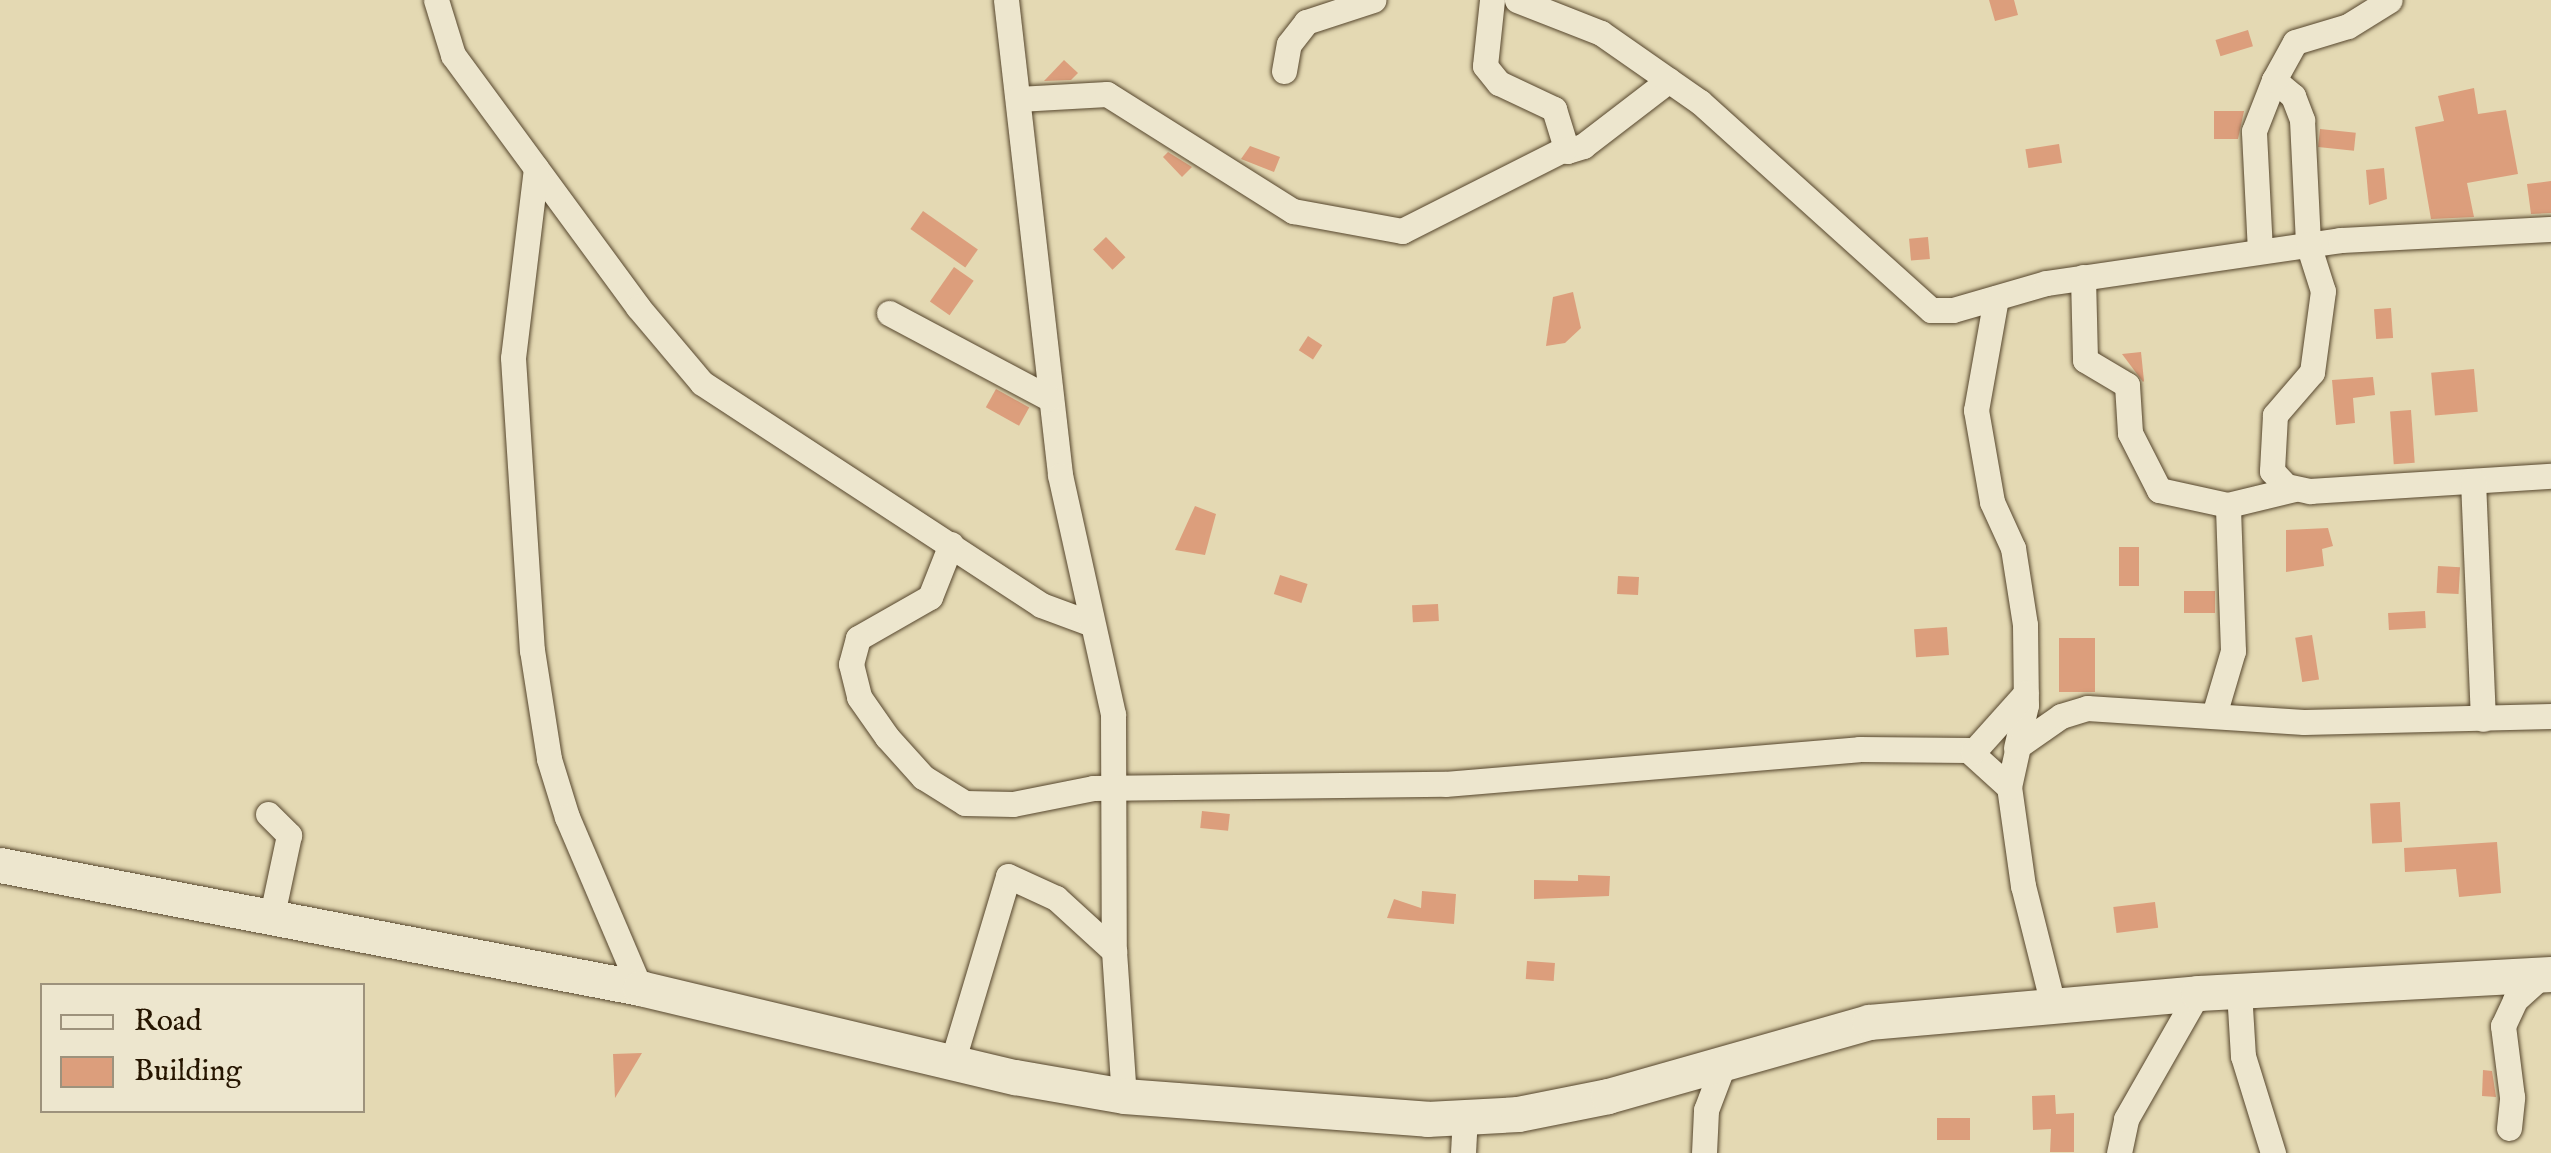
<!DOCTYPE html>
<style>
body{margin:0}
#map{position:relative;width:2551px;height:1153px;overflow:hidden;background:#e4d9b3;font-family:"IM FELL English",serif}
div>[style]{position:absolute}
.building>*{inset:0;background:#dc9e7c;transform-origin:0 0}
.roads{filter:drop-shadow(0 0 2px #56462d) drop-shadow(0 0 2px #56462d)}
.street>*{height:25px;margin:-12.5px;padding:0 12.5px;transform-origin:12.5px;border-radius:12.5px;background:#ede6ce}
.secondary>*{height:35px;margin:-17.5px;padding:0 17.5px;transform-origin:17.5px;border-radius:17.5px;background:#ede6ce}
span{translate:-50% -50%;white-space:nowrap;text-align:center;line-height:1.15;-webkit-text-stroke:10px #ede6ce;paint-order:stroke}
.legend{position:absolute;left:40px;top:983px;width:325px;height:130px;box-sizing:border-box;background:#ede6ce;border:2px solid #9d927c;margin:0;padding:12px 18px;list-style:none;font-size:30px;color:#261500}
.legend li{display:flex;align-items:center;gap:20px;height:50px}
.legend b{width:50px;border:2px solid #9d927c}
</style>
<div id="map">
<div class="building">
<i style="clip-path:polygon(1989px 0,2014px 0,2018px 15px,1995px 21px)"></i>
<i style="left:2248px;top:30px;width:17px;height:34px;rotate:73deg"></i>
<i style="clip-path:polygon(1064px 60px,1078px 73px,1071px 80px,1044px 81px)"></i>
<i style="clip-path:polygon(2474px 88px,2478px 114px,2506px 110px,2518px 174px,2467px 183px,2474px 217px,2431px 219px,2415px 127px,2444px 121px,2438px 96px)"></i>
<i style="clip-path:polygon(2214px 111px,2244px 111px,2238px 139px,2214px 139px)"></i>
<i style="left:2320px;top:129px;width:36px;height:18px;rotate:6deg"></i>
<i style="left:2059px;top:144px;width:19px;height:34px;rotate:81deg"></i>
<i style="clip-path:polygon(1250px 146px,1280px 157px,1274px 172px,1241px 159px)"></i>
<i style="clip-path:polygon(1168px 152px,1192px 167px,1182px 177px,1163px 157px)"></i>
<i style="clip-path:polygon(2384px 168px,2387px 199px,2369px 205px,2366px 170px)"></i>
<i style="clip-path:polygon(2551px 181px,2551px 213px,2531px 214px,2527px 184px)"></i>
<i style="left:923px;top:211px;width:67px;height:22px;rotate:35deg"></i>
<i style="left:1106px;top:237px;width:28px;height:18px;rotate:46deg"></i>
<i style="left:1928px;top:237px;width:22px;height:19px;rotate:85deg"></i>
<i style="left:954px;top:267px;width:24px;height:42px;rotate:35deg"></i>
<i style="clip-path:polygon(1573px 292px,1581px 328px,1565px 343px,1546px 346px,1553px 297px)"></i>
<i style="left:2391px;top:308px;width:30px;height:17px;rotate:86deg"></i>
<i style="left:1308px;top:336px;width:17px;height:17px;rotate:33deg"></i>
<i style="clip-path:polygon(2141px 352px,2144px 381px,2143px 382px,2122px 354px)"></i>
<i style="left:2474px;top:369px;width:43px;height:43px;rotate:85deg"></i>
<i style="clip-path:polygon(2373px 377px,2375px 395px,2353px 398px,2355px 423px,2336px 425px,2332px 380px)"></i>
<i style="left:996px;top:389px;width:38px;height:21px;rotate:29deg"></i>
<i style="left:2411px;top:410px;width:53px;height:21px;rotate:86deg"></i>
<i style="clip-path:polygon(1195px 506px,1216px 514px,1205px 555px,1175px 550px)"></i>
<i style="clip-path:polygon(2328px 528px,2333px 546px,2322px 549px,2324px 566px,2286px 572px,2286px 530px)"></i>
<i style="left:2119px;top:547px;width:20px;height:39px"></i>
<i style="left:2438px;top:566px;width:22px;height:27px;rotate:3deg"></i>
<i style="left:1280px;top:575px;width:29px;height:20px;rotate:18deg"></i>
<i style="left:1618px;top:576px;width:21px;height:18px;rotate:3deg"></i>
<i style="left:2215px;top:591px;width:22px;height:31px;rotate:90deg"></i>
<i style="left:1438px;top:604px;width:17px;height:26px;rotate:87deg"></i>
<i style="left:2425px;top:611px;width:17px;height:37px;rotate:87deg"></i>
<i style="left:1947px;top:627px;width:28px;height:33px;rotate:86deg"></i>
<i style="left:2312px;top:635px;width:45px;height:17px;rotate:81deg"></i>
<i style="left:2095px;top:638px;width:54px;height:36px;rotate:90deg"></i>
<i style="left:2400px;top:802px;width:40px;height:30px;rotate:87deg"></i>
<i style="left:1202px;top:811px;width:28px;height:17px;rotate:6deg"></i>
<i style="clip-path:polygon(2497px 842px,2501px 893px,2459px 897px,2456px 869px,2405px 872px,2404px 848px)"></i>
<i style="clip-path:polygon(1578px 875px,1610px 876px,1609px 896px,1534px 899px,1534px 880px,1578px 881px)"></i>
<i style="clip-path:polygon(1422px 891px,1456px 894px,1454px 924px,1387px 918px,1394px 899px,1421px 908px)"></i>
<i style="left:2155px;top:902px;width:26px;height:42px;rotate:83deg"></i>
<i style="left:1527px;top:961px;width:28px;height:18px;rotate:4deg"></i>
<i style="clip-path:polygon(642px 1053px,615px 1098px,613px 1054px)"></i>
<i style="clip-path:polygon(2483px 1070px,2492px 1071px,2496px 1097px,2482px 1096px)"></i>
<i style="clip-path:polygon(2055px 1095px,2056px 1114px,2074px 1113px,2074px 1152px,2050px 1152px,2051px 1129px,2033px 1130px,2032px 1096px)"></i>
<i style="left:1970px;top:1118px;width:22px;height:33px;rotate:90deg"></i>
</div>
<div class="roads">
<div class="street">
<i style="left:436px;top:0;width:58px;rotate:72.8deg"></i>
<i style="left:453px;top:55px;width:313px;rotate:53.7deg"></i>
<i style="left:638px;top:307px;width:99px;rotate:49.9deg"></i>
<i style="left:702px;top:383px;width:405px;rotate:33.2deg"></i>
<i style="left:1041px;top:605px;width:54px;rotate:20.4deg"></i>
<i style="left:1006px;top:0;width:478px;rotate:83.5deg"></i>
<i style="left:1060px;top:475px;width:245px;rotate:77.5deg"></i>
<i style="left:1113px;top:714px;width:237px;rotate:89.8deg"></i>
<i style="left:1114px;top:951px;width:145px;rotate:86.1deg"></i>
<i style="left:1492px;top:0;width:66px;rotate:96.1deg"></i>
<i style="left:1485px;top:66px;width:22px;rotate:51deg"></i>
<i style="left:1499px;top:83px;width:61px;rotate:25.3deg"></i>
<i style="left:1554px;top:109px;width:44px;rotate:72.8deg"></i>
<i style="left:1567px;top:151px;width:17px;rotate:-17deg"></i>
<i style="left:1583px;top:146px;width:108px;rotate:-37.5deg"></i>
<i style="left:1517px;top:0;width:90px;rotate:21.4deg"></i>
<i style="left:1601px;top:33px;width:121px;rotate:34.9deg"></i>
<i style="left:1700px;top:102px;width:311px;rotate:42deg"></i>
<i style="left:1931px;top:310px;width:22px"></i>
<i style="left:1953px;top:310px;width:97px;rotate:-16.2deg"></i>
<i style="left:2046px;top:283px;width:297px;rotate:-8.3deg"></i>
<i style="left:2340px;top:240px;width:211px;rotate:-3deg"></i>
<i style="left:1284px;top:71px;width:27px;rotate:-80deg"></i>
<i style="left:1289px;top:44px;width:28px;rotate:-52deg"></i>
<i style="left:1306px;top:22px;width:71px;rotate:-18.2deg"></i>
<i style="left:2274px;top:80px;width:25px;rotate:40deg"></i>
<i style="left:2293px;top:96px;width:26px;rotate:69deg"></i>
<i style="left:2302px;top:120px;width:124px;rotate:87.2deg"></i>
<i style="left:2308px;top:244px;width:49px;rotate:72.3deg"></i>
<i style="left:2323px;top:291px;width:82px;rotate:97.7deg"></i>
<i style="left:2312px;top:372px;width:57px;rotate:130.7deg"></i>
<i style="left:2275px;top:415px;width:56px;rotate:93.1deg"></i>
<i style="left:2272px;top:471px;width:21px;rotate:47deg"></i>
<i style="left:2286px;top:486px;width:25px;rotate:12deg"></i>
<i style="left:2310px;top:491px;width:241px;rotate:-3.6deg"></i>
<i style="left:1018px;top:99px;width:89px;rotate:-3.2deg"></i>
<i style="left:1107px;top:94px;width:220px;rotate:32.2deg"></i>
<i style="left:1293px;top:211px;width:111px;rotate:10.4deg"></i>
<i style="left:1402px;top:231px;width:182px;rotate:-26.8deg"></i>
<i style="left:536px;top:168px;width:191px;rotate:96.9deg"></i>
<i style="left:513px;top:358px;width:293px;rotate:86.3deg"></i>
<i style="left:532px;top:650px;width:110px;rotate:81.1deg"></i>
<i style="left:549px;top:759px;width:61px;rotate:72.8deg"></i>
<i style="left:567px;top:817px;width:186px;rotate:66.9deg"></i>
<i style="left:2260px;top:251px;width:120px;rotate:-92.9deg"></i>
<i style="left:2254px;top:131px;width:55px;rotate:-68.6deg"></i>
<i style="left:2274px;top:80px;width:43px;rotate:-61.1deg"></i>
<i style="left:2295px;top:42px;width:55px;rotate:-16.8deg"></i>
<i style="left:2348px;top:26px;width:49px;rotate:-31.8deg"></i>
<i style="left:2083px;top:277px;width:83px;rotate:88.6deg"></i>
<i style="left:2085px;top:360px;width:49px;rotate:30.8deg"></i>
<i style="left:2127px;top:385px;width:48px;rotate:86.4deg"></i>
<i style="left:2130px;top:433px;width:64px;rotate:63deg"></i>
<i style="left:2159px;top:490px;width:71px;rotate:12.3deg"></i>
<i style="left:2228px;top:505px;width:68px;rotate:-13.6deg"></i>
<i style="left:1996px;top:298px;width:114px;rotate:100.1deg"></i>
<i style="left:1976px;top:410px;width:93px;rotate:80.1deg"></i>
<i style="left:1992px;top:502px;width:51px;rotate:65.5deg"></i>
<i style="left:2013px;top:548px;width:78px;rotate:81.1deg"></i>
<i style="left:2025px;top:625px;width:80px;rotate:89.3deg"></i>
<i style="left:2026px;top:705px;width:44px;rotate:103.1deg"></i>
<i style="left:889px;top:313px;width:181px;rotate:28deg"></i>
<i style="left:2473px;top:481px;width:238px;rotate:87.6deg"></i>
<i style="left:951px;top:544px;width:57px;rotate:111.6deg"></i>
<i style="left:930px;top:597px;width:83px;rotate:150.3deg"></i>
<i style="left:858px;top:638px;width:27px;rotate:105deg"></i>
<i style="left:851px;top:664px;width:34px;rotate:76deg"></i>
<i style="left:859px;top:697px;width:49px;rotate:55deg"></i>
<i style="left:887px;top:737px;width:54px;rotate:48deg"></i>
<i style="left:923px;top:777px;width:49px;rotate:31.8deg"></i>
<i style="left:965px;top:803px;width:48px;rotate:1.2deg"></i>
<i style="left:1013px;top:804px;width:82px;rotate:-11.3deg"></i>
<i style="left:1093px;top:788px;width:352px;rotate:-0.7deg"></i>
<i style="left:1445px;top:784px;width:415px;rotate:-4.8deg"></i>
<i style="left:1859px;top:749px;width:109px;rotate:0.5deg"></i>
<i style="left:1968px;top:750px;width:55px;rotate:42.1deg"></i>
<i style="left:2214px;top:715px;width:67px;rotate:-73.5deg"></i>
<i style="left:2233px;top:651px;width:146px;rotate:-92deg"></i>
<i style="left:1973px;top:752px;width:79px;rotate:-48.1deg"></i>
<i style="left:268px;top:814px;width:30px;rotate:45deg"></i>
<i style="left:289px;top:835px;width:82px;rotate:102deg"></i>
<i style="left:2239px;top:991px;width:65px;rotate:86.5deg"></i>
<i style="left:2243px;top:1056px;width:102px;rotate:72.8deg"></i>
<i style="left:2054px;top:1009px;width:127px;rotate:-104.1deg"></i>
<i style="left:2023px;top:886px;width:100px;rotate:-98deg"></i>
<i style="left:2009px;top:787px;width:42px;rotate:-77.6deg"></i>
<i style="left:2018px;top:746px;width:52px;rotate:-34.9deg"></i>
<i style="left:2061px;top:716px;width:27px;rotate:-17deg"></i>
<i style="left:2087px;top:708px;width:217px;rotate:3.7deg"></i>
<i style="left:2304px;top:722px;width:247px;rotate:-1.4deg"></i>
<i style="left:952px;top:1063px;width:195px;rotate:-73.3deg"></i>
<i style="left:1008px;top:876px;width:53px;rotate:24.6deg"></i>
<i style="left:1056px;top:898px;width:79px;rotate:42.4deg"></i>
<i style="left:2509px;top:1128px;width:31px;rotate:-84deg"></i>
<i style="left:2512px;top:1097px;width:72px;rotate:-97.2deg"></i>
<i style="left:2503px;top:1026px;width:29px;rotate:-65deg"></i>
<i style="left:2515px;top:1000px;width:38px;rotate:-42deg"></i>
<i style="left:1463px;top:1153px;width:35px;rotate:-87deg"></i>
<i style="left:1704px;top:1153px;width:43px;rotate:-87.3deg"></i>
<i style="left:1706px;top:1110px;width:53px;rotate:-69.2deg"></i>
<i style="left:2119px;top:1153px;width:35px;rotate:-78deg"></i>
<i style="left:2126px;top:1119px;width:145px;rotate:-60.3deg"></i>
</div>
<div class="secondary">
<i style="left:0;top:865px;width:652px;rotate:10.88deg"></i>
<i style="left:640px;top:988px;width:385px;rotate:13.4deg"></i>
<i style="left:1015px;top:1077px;width:111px;rotate:9.9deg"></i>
<i style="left:1124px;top:1096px;width:304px;rotate:4.3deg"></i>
<i style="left:1427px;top:1119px;width:91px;rotate:-3.1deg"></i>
<i style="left:1518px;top:1114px;width:92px;rotate:-11.3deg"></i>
<i style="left:1608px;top:1096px;width:271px;rotate:-15.8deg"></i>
<i style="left:1869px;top:1022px;width:330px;rotate:-5deg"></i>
<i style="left:2198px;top:993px;width:354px;rotate:-3.1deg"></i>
</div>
</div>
<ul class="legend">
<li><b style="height:12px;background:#ede6ce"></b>Road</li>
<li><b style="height:28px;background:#dc9e7c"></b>Building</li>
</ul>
</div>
